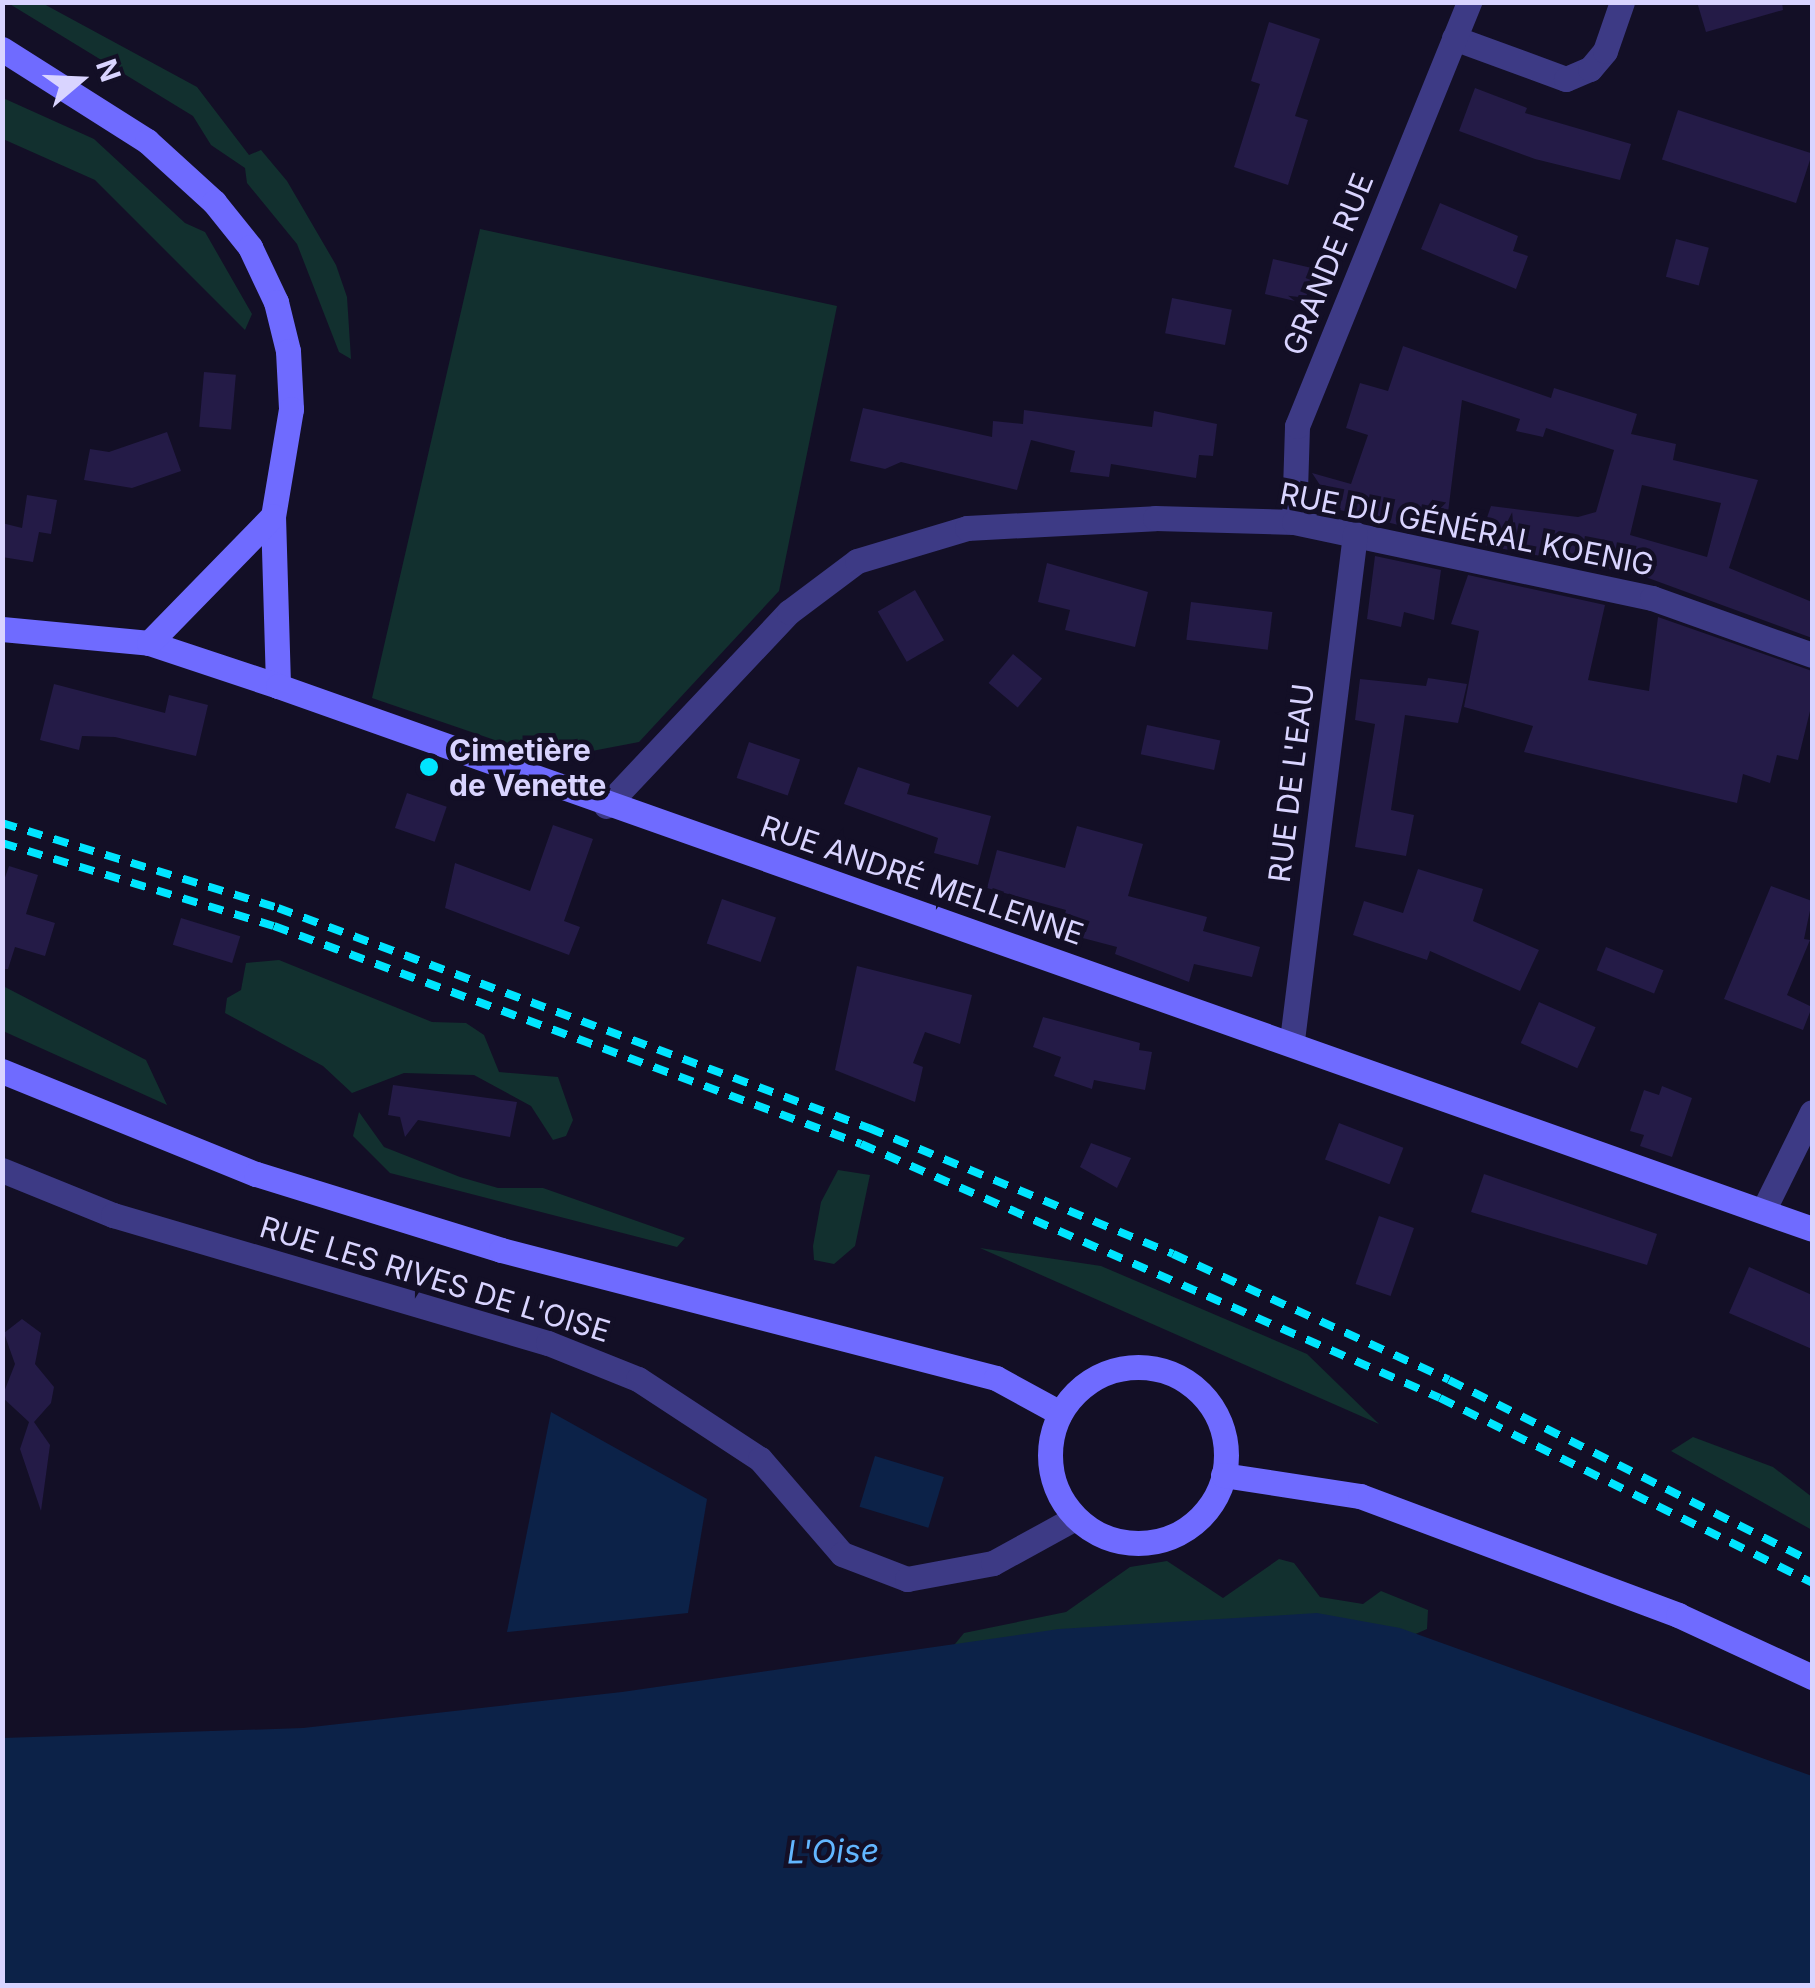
<!DOCTYPE html>
<meta charset="utf-8">
<style>
body{margin:0}
#map{position:relative;width:1815px;height:1988px;overflow:hidden;background:#130f26;font-family:Inter,sans-serif}
div>[style]{position:absolute}
.green>*{inset:0;background:#12302f}
.water>*{inset:0;background:#0c2248;transform-origin:0 0}
.building>*{inset:0;background:#241b47;transform-origin:0 0}
.street>*{height:25px;margin:-12.5px;padding:0 12.5px;transform-origin:12.5px;border-radius:12.5px;background:#3d3a85}
.secondary>*{height:25px;margin:-12.5px;padding:0 12.5px;transform-origin:12.5px;border-radius:12.5px;background:#6f6bff}
.secondary>.ring{margin:-12.5px;padding:0;box-sizing:content-box;background:none;border:25px solid #6f6bff;border-radius:50%}
.rail>*{height:8px;margin-top:-4px;transform-origin:0;background:repeating-linear-gradient(90deg,#00e5ff 0 15px,transparent 0 27px)}
.dots>*{width:28px;height:28px;translate:-50% -50%;box-sizing:border-box;border:5px solid #130f26;border-radius:50%}
span{translate:-50% -50%;white-space:nowrap;text-align:center;line-height:1.15;-webkit-text-stroke:9px #130f26;paint-order:stroke}
.street-label{font-size:30px;color:#d9d4ff}
.poi-label{font-size:30px;color:#d9d4ff;font-weight:700}
.left{translate:0 -50%;text-align:left}
.water-label{font-size:32px;color:#62b6ff;font-style:italic}
.frame{position:absolute;inset:0;border:5px solid #d9d4ff;pointer-events:none}
.north{position:absolute;left:30px;top:30px;width:100px;height:100px;-webkit-text-stroke:8px #130f26;paint-order:stroke;rotate:71deg;font-size:28px;font-weight:700;line-height:40px;text-align:center;color:#d9d4ff}
.north::after{content:'';display:block;margin:auto;width:35px;height:45px;background:#d9d4ff;clip-path:polygon(50% 0,100% 100%,50% 72%,0 100%)}
</style>
<div id="map">
<div class="green">
<i style="clip-path:polygon(8px 3px,42px 3px,197px 87px,249px 155px,261px 150px,287px 181px,336px 265px,347px 297px,351px 359px,339px 352px,297px 244px,247px 183px,245px 168px,211px 145px,193px 116px)"></i>
<i style="clip-path:polygon(3px 98px,94px 139px,185px 223px,205px 232px,252px 314px,245px 330px,95px 180px,3px 139px)"></i>
<i style="clip-path:polygon(480px 229px,837px 306px,779px 591px,639px 742px,550px 759px,372px 698px)"></i>
<i style="clip-path:polygon(279px 960px,432px 1022px,466px 1023px,484px 1035px,499px 1072px,558px 1077px,573px 1120px,566px 1136px,553px 1140px,531px 1106px,474px 1075px,404px 1073px,352px 1093px,323px 1066px,225px 1013px,227px 998px,241px 990px,246px 963px)"></i>
<i style="clip-path:polygon(3px 986px,146px 1060px,167px 1105px,3px 1031px)"></i>
<i style="clip-path:polygon(359px 1112px,384px 1147px,460px 1177px,498px 1188px,543px 1188px,685px 1238px,677px 1247px,390px 1173px,353px 1136px)"></i>
<i style="clip-path:polygon(838px 1170px,870px 1175px,855px 1246px,834px 1264px,814px 1260px,813px 1246px,821px 1202px)"></i>
<i style="clip-path:polygon(980px 1248px,1101px 1266px,1307px 1354px,1379px 1424px)"></i>
<i style="clip-path:polygon(1693px 1437px,1773px 1467px,1812px 1497px,1812px 1530px,1671px 1451px)"></i>
<i style="clip-path:polygon(1279px 1559px,1294px 1563px,1320px 1597px,1363px 1604px,1381px 1591px,1428px 1610px,1427px 1629px,1404px 1639px,946px 1655px,964px 1633px,1066px 1612px,1130px 1567px,1167px 1561px,1223px 1598px)"></i>
</div>
<div class="water">
<i style="clip-path:polygon(551px 1412px,707px 1499px,688px 1613px,507px 1632px)"></i>
<i style="left:875px;top:1456px;width:72px;height:53px;rotate:17deg"></i>
<i style="clip-path:polygon(1317px 1613px,1400px 1628px,1812px 1776px,1812px 1985px,3px 1985px,3px 1738px,303px 1728px,622px 1692px,1059px 1629px)"></i>
</div>
<div class="building">
<i style="clip-path:polygon(1697px 2px,1782px 2px,1783px 10px,1706px 32px)"></i>
<i style="clip-path:polygon(1269px 22px,1320px 39px,1295px 116px,1308px 120px,1288px 185px,1234px 167px,1260px 84px,1251px 81px)"></i>
<i style="clip-path:polygon(1475px 88px,1527px 108px,1525px 113px,1631px 144px,1620px 180px,1535px 159px,1459px 131px)"></i>
<i style="left:1678px;top:110px;width:141px;height:52px;rotate:18deg"></i>
<i style="clip-path:polygon(1440px 203px,1518px 236px,1513px 251px,1528px 256px,1516px 289px,1421px 249px)"></i>
<i style="left:1676px;top:239px;width:34px;height:39px;rotate:15deg"></i>
<i style="left:1273px;top:259px;width:41px;height:36px;rotate:13deg"></i>
<i style="left:1172px;top:298px;width:61px;height:36px;rotate:11deg"></i>
<i style="clip-path:polygon(evenodd,1403px 346px,1551px 398px,1554px 388px,1637px 414px,1631px 434px,1676px 444px,1673px 460px,1758px 480px,1729px 568px,1812px 602px,1812px 638px,1640px 575px,1478px 544px,1491px 506px,1578px 517px,1596px 512px,1614px 450px,1546px 428px,1543px 437px,1516px 431px,1520px 419px,1462px 400px,1445px 537px,1336px 509px,1312px 473px,1351px 484px,1368px 435px,1346px 428px,1360px 383px,1388px 391px,1403px 346px,1642px 485px,1721px 503px,1707px 557px,1630px 535px,1642px 485px)"></i>
<i style="left:204px;top:372px;width:32px;height:55px;rotate:5deg"></i>
<i style="clip-path:polygon(863px 408px,992px 437px,993px 421px,1023px 424px,1024px 410px,1152px 427px,1154px 411px,1217px 424px,1213px 456px,1199px 455px,1196px 478px,1111px 464px,1109px 477px,1070px 472px,1075px 451px,1031px 440px,1017px 490px,901px 462px,885px 469px,850px 461px)"></i>
<i style="clip-path:polygon(167px 432px,181px 471px,132px 488px,84px 480px,90px 449px,109px 452px)"></i>
<i style="clip-path:polygon(27px 495px,57px 500px,51px 534px,39px 532px,33px 562px,2px 557px,2px 523px,22px 528px)"></i>
<i style="clip-path:polygon(1375px 556px,1441px 570px,1434px 620px,1404px 612px,1401px 627px,1367px 619px)"></i>
<i style="clip-path:polygon(1047px 563px,1148px 592px,1135px 647px,1065px 630px,1070px 610px,1038px 602px)"></i>
<i style="clip-path:polygon(1468px 575px,1605px 605px,1588px 680px,1649px 691px,1658px 617px,1812px 671px,1812px 703px,1798px 760px,1777px 755px,1770px 783px,1743px 774px,1737px 803px,1524px 752px,1533px 726px,1464px 707px,1479px 631px,1451px 624px)"></i>
<i style="left:915px;top:590px;width:58px;height:43px;rotate:60deg"></i>
<i style="left:1191px;top:602px;width:82px;height:38px;rotate:7deg"></i>
<i style="left:1013px;top:654px;width:38px;height:38px;rotate:40deg"></i>
<i style="clip-path:polygon(1428px 678px,1467px 684px,1458px 723px,1405px 715px,1391px 810px,1414px 815px,1406px 856px,1355px 847px,1375px 724px,1355px 720px,1360px 679px,1426px 686px)"></i>
<i style="clip-path:polygon(54px 684px,165px 713px,169px 695px,208px 705px,196px 756px,115px 737px,82px 736px,79px 750px,40px 740px)"></i>
<i style="left:1147px;top:725px;width:75px;height:30px;rotate:12deg"></i>
<i style="left:749px;top:742px;width:54px;height:38px;rotate:19deg"></i>
<i style="clip-path:polygon(858px 767px,910px 784px,907px 794px,991px 816px,978px 865px,934px 853px,938px 838px,844px 804px)"></i>
<i style="left:407px;top:793px;width:42px;height:37px;rotate:19deg"></i>
<i style="clip-path:polygon(553px 825px,593px 839px,564px 921px,580px 927px,569px 955px,445px 908px,455px 863px,530px 891px)"></i>
<i style="clip-path:polygon(1077px 826px,1143px 844px,1128px 896px,1207px 917px,1203px 931px,1260px 947px,1252px 977px,1194px 964px,1189px 982px,1115px 954px,1117px 947px,1060px 932px,1066px 910px,987px 888px,997px 850px,1065px 868px)"></i>
<i style="clip-path:polygon(9px 866px,38px 875px,26px 914px,55px 923px,45px 956px,15px 947px,8px 969px,2px 969px,2px 886px)"></i>
<i style="clip-path:polygon(1418px 869px,1483px 889px,1473px 921px,1539px 950px,1520px 991px,1430px 951px,1427px 960px,1353px 935px,1364px 901px,1403px 913px)"></i>
<i style="clip-path:polygon(1771px 886px,1812px 901px,1804px 939px,1810px 940px,1787px 995px,1812px 1007px,1803px 1030px,1724px 999px)"></i>
<i style="left:722px;top:899px;width:57px;height:47px;rotate:19deg"></i>
<i style="left:181px;top:918px;width:62px;height:28px;rotate:17deg"></i>
<i style="left:1606px;top:947px;width:62px;height:25px;rotate:22deg"></i>
<i style="clip-path:polygon(857px 966px,972px 995px,960px 1044px,925px 1032px,913px 1063px,923px 1067px,915px 1102px,835px 1070px)"></i>
<i style="left:1539px;top:1002px;width:62px;height:45px;rotate:24deg"></i>
<i style="clip-path:polygon(1043px 1017px,1140px 1043px,1139px 1050px,1152px 1052px,1145px 1090px,1094px 1080px,1092px 1089px,1054px 1076px,1061px 1057px,1033px 1047px)"></i>
<i style="clip-path:polygon(393px 1085px,517px 1102px,510px 1137px,418px 1120px,405px 1137px,400px 1117px,388px 1115px)"></i>
<i style="clip-path:polygon(1662px 1086px,1692px 1098px,1672px 1157px,1640px 1146px,1644px 1135px,1630px 1131px,1644px 1090px,1659px 1095px)"></i>
<i style="left:1339px;top:1123px;width:69px;height:39px;rotate:21deg"></i>
<i style="clip-path:polygon(1091px 1143px,1131px 1158px,1117px 1188px,1080px 1167px)"></i>
<i style="clip-path:polygon(1484px 1174px,1657px 1234px,1647px 1265px,1471px 1212px)"></i>
<i style="left:1379px;top:1216px;width:37px;height:72px;rotate:19deg"></i>
<i style="clip-path:polygon(1749px 1267px,1812px 1295px,1812px 1349px,1729px 1313px)"></i>
<i style="clip-path:polygon(22px 1319px,41px 1333px,35px 1364px,54px 1387px,51px 1403px,34px 1422px,50px 1445px,41px 1511px,20px 1449px,29px 1422px,2px 1397px,15px 1364px,4px 1333px)"></i>
</div>
<div class="street">
<i style="left:1454px;top:38px;width:119px;rotate:20.1deg"></i>
<i style="left:1566px;top:79px;width:26px;rotate:-23deg"></i>
<i style="left:1590px;top:69px;width:23px;rotate:-50deg"></i>
<i style="left:1605px;top:51px;width:52px;rotate:-70.9deg"></i>
<i style="left:1294px;top:522px;width:96px;rotate:-88.2deg"></i>
<i style="left:1297px;top:426px;width:458px;rotate:-67.9deg"></i>
<i style="left:606px;top:806px;width:267px;rotate:-46.7deg"></i>
<i style="left:789px;top:612px;width:85px;rotate:-36.9deg"></i>
<i style="left:857px;top:561px;width:115px;rotate:-16.7deg"></i>
<i style="left:967px;top:528px;width:188px;rotate:-3deg"></i>
<i style="left:1155px;top:518px;width:139px;rotate:1.6deg"></i>
<i style="left:1294px;top:522px;width:366px;rotate:12deg"></i>
<i style="left:1652px;top:598px;width:170px;rotate:19.6deg"></i>
<i style="left:1292px;top:1040px;width:510px;rotate:-82.9deg"></i>
<i style="left:2px;top:1170px;width:120px;rotate:22.1deg"></i>
<i style="left:113px;top:1215px;width:453px;rotate:16.4deg"></i>
<i style="left:548px;top:1343px;width:97px;rotate:21.8deg"></i>
<i style="left:638px;top:1379px;width:146px;rotate:33.3deg"></i>
<i style="left:760px;top:1459px;width:125px;rotate:49.2deg"></i>
<i style="left:842px;top:1554px;width:70px;rotate:21deg"></i>
<i style="left:907px;top:1579px;width:87px;rotate:-10.5deg"></i>
<i style="left:993px;top:1563px;width:94px;rotate:-28.8deg"></i>
<i style="left:1763px;top:1211px;width:110px;rotate:-63.7deg"></i>
</div>
<div class="secondary">
<i style="left:2px;top:49px;width:172px;rotate:32.4deg"></i>
<i style="left:147px;top:141px;width:91px;rotate:42.3deg"></i>
<i style="left:214px;top:202px;width:58px;rotate:51.3deg"></i>
<i style="left:250px;top:247px;width:61px;rotate:64.7deg"></i>
<i style="left:276px;top:302px;width:50px;rotate:76.2deg"></i>
<i style="left:288px;top:351px;width:58px;rotate:87deg"></i>
<i style="left:291px;top:409px;width:109px;rotate:99.5deg"></i>
<i style="left:273px;top:516px;width:170px;rotate:88.3deg"></i>
<i style="left:2px;top:629px;width:148px;rotate:5.4deg"></i>
<i style="left:149px;top:643px;width:136px;rotate:18.4deg"></i>
<i style="left:278px;top:686px;width:1627px;rotate:19.49deg"></i>
<i style="left:149px;top:643px;width:177px;rotate:-45.7deg"></i>
<i style="left:2px;top:1071px;width:274px;rotate:22.1deg"></i>
<i style="left:256px;top:1174px;width:257px;rotate:17.2deg"></i>
<i style="left:501px;top:1250px;width:511px;rotate:14.5deg"></i>
<i style="left:996px;top:1378px;width:73px;rotate:28.7deg"></i>
<i class="ring" style="left:1050px;top:1367px;width:151px;height:151px"></i>
<i style="left:1223px;top:1475px;width:139px;rotate:8.7deg"></i>
<i style="left:1360px;top:1496px;width:340px;rotate:20.5deg"></i>
<i style="left:1678px;top:1615px;width:148px;rotate:24.8deg"></i>
</div>
<div class="rail">
<i style="left:2px;top:823px;width:289px;rotate:17.1deg"></i>
<i style="left:278px;top:908px;width:631px;rotate:20.42deg"></i>
<i style="left:869px;top:1128px;width:329px;rotate:22.5deg"></i>
<i style="left:1173px;top:1254px;width:303px;rotate:24.5deg"></i>
<i style="left:1449px;top:1380px;width:406px;rotate:26.6deg"></i>
<i style="left:2px;top:843px;width:284px;rotate:17deg"></i>
<i style="left:274px;top:926px;width:626px;rotate:20.37deg"></i>
<i style="left:861px;top:1144px;width:632px;rotate:23.69deg"></i>
<i style="left:1440px;top:1398px;width:415px;rotate:26.4deg"></i>
</div>
<div class="dots">
<i style="left:429px;top:767px;background:#00e5ff"></i>
</div>
<div class="street-label">
<span style="left:1328px;top:264px;rotate:-68deg">GRANDE RUE</span>
<span style="left:1467px;top:529px;rotate:11deg">RUE DU GÉNÉRAL KOENIG</span>
<span style="left:1291px;top:783px;rotate:-83deg">RUE DE L'EAU</span>
<span style="left:922px;top:880px;rotate:19deg">RUE ANDRÉ MELLENNE</span>
<span style="left:435px;top:1279px;rotate:17deg">RUE LES RIVES DE L'OISE</span>
</div>
<div class="poi-label">
<span class="left" style="left:449px;top:767px">Cimetière<br>de Venette</span>
</div>
<div class="water-label">
<span style="left:833px;top:1852px;rotate:-1deg">L'Oise</span>
</div>
<div class="frame"></div>
<div class="north">N</div>
</div>
